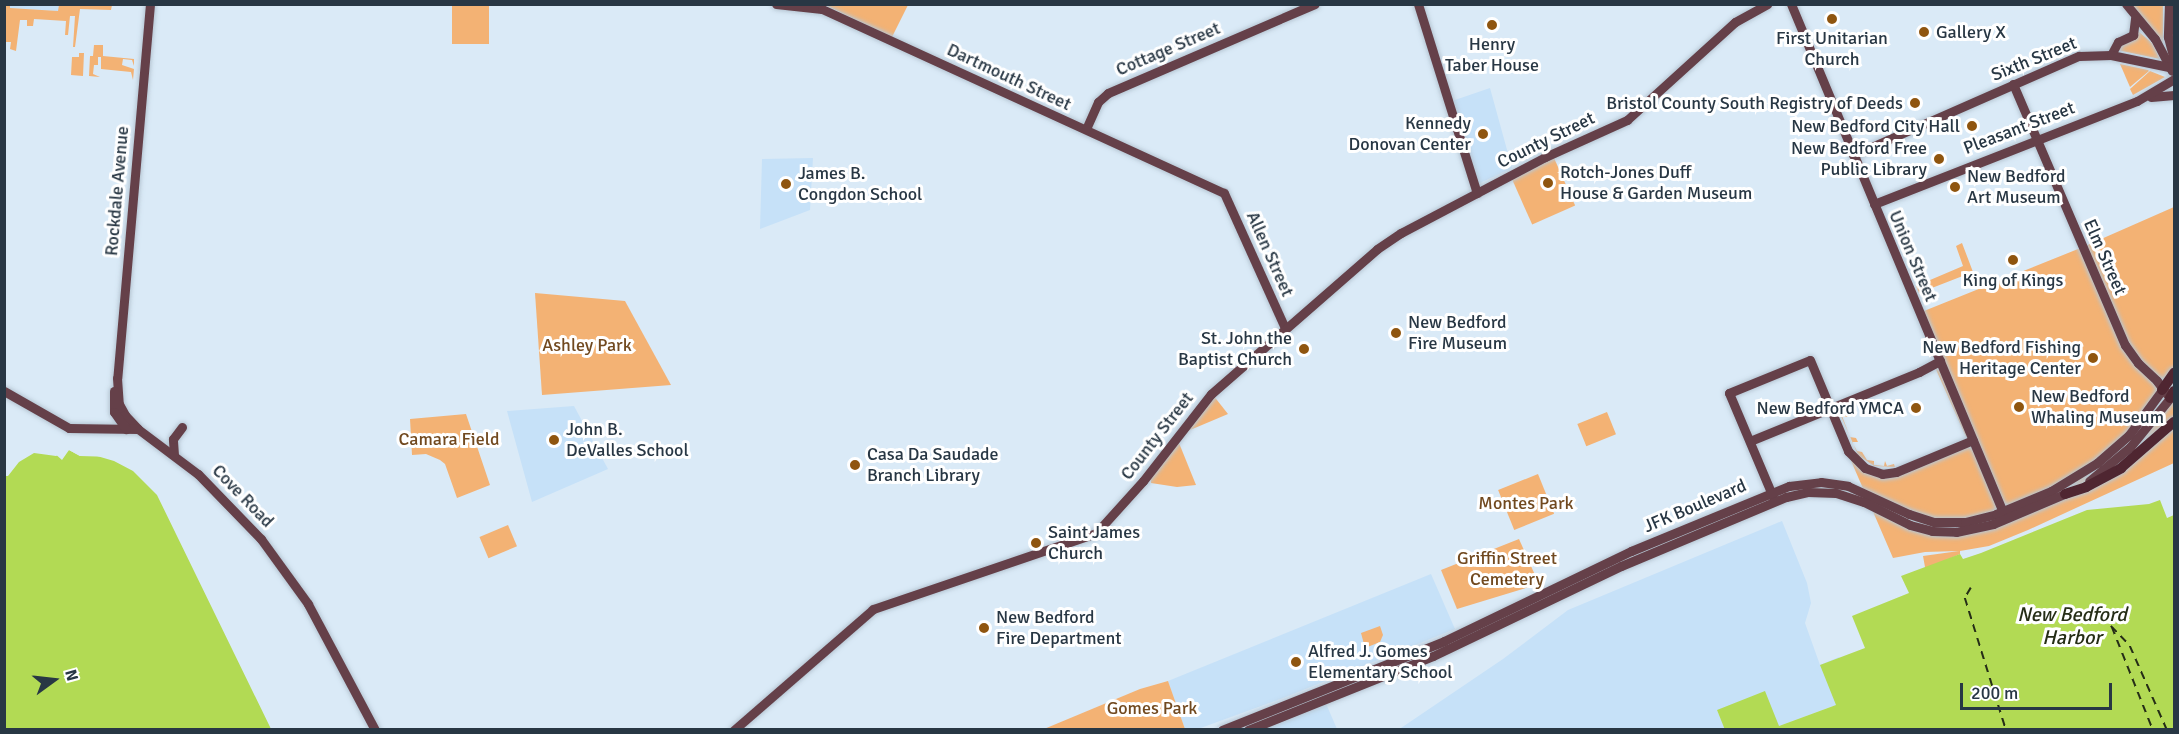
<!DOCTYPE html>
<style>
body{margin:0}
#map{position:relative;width:2179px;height:734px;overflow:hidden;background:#daeaf7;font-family:Signika,sans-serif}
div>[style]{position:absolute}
.built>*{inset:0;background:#c6e1f8}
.green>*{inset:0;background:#f3b274;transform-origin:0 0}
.water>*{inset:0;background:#b2da54}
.pier>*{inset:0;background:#daeaf7}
.ferry>*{height:1.5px;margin-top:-0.75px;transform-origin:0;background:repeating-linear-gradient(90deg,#252d16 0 8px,transparent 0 14px)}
.roads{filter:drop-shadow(0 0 2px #b6c6d3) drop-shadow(0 0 2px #b6c6d3)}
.major>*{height:9px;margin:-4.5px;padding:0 4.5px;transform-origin:4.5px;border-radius:4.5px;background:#654049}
.highway>*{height:10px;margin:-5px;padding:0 5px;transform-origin:5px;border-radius:5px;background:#4f2631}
.dots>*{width:16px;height:16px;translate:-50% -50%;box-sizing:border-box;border:3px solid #fff;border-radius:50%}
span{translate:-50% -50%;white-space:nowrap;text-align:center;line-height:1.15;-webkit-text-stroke:6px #fff;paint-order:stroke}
.poi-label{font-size:18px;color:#283744}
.left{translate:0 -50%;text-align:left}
.right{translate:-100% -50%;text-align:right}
.street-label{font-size:18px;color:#283744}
.park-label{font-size:18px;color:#71491f}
.water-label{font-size:20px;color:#252d16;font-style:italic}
.frame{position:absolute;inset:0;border:6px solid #283744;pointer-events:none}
.north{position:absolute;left:24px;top:650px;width:60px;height:60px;-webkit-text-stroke:4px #fff;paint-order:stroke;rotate:75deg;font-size:16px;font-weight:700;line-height:24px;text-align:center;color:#283744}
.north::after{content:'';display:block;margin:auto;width:21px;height:27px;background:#283744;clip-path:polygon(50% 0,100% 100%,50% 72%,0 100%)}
.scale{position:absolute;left:1960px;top:683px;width:152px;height:27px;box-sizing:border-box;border:3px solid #283744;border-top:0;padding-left:8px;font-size:18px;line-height:21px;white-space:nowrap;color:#283744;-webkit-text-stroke:4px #fff;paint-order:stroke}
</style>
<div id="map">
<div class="built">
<i style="clip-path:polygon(10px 5px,59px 5px,59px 11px,10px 8px)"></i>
<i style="clip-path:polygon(1490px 88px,1512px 168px,1480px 183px,1477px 181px,1452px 101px)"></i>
<i style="clip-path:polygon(813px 158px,810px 210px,760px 229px,762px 159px)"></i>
<i style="clip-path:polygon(574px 406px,608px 469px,532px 502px,507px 411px)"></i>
<i style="clip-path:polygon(1782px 521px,1807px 583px,1811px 603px,1805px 623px,1820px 665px,1839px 657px,1868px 729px,1833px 706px,1779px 726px,1717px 710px,1725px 729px,1398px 730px,1503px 659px,1568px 610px)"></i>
<i style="clip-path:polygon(1431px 574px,1455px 629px,1283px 698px,1198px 729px,1185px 729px,1168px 681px)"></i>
<i style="clip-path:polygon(1324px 699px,1337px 729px,1248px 730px)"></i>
</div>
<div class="green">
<i style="clip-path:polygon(4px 5px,10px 5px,10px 8px,58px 11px,59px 5px,112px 5px,111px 10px,80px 9px,75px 47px,73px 47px,75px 16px,70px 16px,68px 35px,65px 35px,66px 21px,34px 19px,33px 26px,27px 26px,27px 20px,20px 20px,16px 51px,10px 49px,11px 42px,5px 42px)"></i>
<i style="left:452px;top:5px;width:37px;height:39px"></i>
<i style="clip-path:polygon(825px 5px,908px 5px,892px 37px)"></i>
<i style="clip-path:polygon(2130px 5px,2163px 5px,2163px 46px)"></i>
<i style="clip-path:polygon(2138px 31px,2152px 43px,2160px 59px,2117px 50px,2117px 46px)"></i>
<i style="clip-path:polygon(94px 45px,103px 45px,103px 56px,134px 59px,134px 66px,132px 60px,123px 59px,122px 65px,134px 69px,133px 80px,131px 72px,101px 69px,101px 57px,98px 57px,98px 65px,94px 65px,93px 74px,100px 77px,89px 76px,90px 56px,93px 56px)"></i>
<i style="clip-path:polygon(79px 53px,84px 53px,83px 76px,71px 75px,72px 57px,79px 57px)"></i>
<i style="clip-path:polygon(2120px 64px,2148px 70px,2149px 71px,2130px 87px)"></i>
<i style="clip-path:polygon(2150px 71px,2165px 77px,2133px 95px,2130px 89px)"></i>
<i style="left:1554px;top:158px;width:52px;height:47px;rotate:66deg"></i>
<i style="clip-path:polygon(2174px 207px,2174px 463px,2028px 530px,1989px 546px,1960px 551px,1960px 554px,1928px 568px,1925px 567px,1923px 556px,1959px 551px,1925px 552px,1893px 558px,1849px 456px,1875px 476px,1970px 446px,1934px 365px,1940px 361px,1919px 313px,2083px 247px)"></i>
<i style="clip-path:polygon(1962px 243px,1973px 272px,1919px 293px,1916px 286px,1963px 266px,1956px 246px)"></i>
<i style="clip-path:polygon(535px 293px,625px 301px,671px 385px,542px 395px)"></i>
<i style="clip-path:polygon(1213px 395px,1228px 414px,1183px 433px)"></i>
<i style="clip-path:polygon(1852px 407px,1854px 413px,1851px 409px,1845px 412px,1848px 417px,1842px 416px,1850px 437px,1856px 438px,1858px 442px,1852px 442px,1857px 451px,1862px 452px,1867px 460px,1874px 461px,1874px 465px,1884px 466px,1885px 461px,1887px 466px,1894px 464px,1895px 467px,1874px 466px,1858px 455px,1841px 416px,1842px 412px)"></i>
<i style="left:1607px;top:412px;width:24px;height:32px;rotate:68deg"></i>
<i style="clip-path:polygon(466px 414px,490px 485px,457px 498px,445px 464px,440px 460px,426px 454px,412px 455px,410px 419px)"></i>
<i style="clip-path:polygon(1179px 443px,1196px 485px,1177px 487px,1151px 483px,1151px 478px)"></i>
<i style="left:1538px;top:474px;width:43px;height:43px;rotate:68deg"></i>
<i style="left:508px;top:525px;width:23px;height:31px;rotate:67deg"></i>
<i style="clip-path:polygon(1519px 539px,1539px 584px,1457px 609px,1441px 570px)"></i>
<i style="clip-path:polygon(1380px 626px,1383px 635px,1380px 642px,1365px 648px,1361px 633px)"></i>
<i style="clip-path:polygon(1168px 681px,1185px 729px,1044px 729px,1140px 689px)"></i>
</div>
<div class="water">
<i style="clip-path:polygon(69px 450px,80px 456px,97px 456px,114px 461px,133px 471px,157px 495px,271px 729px,5px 729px,4px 476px,8px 476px,19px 462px,34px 453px,56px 456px)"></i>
<i style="clip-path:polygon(2160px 500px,2167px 518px,2174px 515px,2174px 729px,1725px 730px,1717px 710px,1765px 691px,1779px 726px,1836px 705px,1820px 665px,1865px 648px,1852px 616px,1909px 593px,1901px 576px,1960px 554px,1963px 559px,1981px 553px,2087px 510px,2149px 504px)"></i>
</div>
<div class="pier">
<i style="clip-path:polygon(69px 447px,81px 453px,97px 453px,113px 457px,80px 456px,69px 450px,62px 460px,53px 452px,61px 452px)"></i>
</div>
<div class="ferry">
<i style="left:1971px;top:588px;width:12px;rotate:121deg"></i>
<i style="left:1965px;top:598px;width:138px;rotate:72.7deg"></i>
<i style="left:2111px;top:626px;width:28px;rotate:46deg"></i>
<i style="left:2130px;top:646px;width:92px;rotate:66.2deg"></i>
<i style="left:2112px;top:627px;width:111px;rotate:68.3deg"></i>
</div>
<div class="roads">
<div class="major">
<i style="left:150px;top:4px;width:375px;rotate:95deg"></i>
<i style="left:117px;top:378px;width:26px;rotate:86deg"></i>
<i style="left:119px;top:404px;width:13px;rotate:61deg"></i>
<i style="left:125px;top:415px;width:19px;rotate:47deg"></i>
<i style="left:138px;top:429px;width:75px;rotate:36.9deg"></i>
<i style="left:198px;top:474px;width:91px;rotate:45.9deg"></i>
<i style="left:261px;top:539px;width:80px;rotate:54.1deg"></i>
<i style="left:308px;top:604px;width:143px;rotate:62deg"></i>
<i style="left:776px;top:4px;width:46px;rotate:6.2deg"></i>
<i style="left:822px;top:9px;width:442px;rotate:24.6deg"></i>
<i style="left:1224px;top:193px;width:148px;rotate:65.7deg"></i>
<i style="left:1418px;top:4px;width:198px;rotate:72.7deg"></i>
<i style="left:1791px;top:4px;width:556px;rotate:67.36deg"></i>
<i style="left:2126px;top:4px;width:45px;rotate:50.4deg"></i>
<i style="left:2155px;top:39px;width:36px;rotate:62deg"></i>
<i style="left:2169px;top:4px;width:33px;rotate:92deg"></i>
<i style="left:2168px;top:37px;width:23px;rotate:75deg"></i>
<i style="left:2111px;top:55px;width:15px;rotate:-62deg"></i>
<i style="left:2118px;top:42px;width:17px;rotate:-25deg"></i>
<i style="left:2133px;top:35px;width:17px;rotate:-83deg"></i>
<i style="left:2013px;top:84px;width:284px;rotate:66.8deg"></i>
<i style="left:2125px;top:345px;width:22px;rotate:54deg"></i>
<i style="left:2138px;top:363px;width:26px;rotate:43deg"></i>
<i style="left:2157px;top:381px;width:21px;rotate:53deg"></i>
<i style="left:2170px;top:398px;width:63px;rotate:129.2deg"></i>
<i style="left:2130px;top:447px;width:53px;rotate:140.3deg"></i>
<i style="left:2151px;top:97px;width:23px;rotate:-5deg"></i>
<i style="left:1086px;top:129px;width:30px;rotate:-66deg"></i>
<i style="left:1098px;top:102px;width:13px;rotate:-42deg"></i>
<i style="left:1108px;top:93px;width:225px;rotate:-23.3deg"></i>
<i style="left:1853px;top:155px;width:247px;rotate:-23.7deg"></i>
<i style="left:2079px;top:56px;width:32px;rotate:-2deg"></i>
<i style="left:2111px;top:55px;width:64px;rotate:11.7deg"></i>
<i style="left:1874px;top:204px;width:282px;rotate:-21.4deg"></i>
<i style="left:2137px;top:101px;width:43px;rotate:-30.7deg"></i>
<i style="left:4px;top:391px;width:75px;rotate:29.6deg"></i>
<i style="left:69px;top:428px;width:69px;rotate:0.8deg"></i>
<i style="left:114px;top:391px;width:21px;rotate:90deg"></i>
<i style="left:114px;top:412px;width:21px;rotate:55deg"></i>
<i style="left:1750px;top:441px;width:183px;rotate:-22.2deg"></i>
<i style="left:1919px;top:372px;width:24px;rotate:-28deg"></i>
<i style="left:174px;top:455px;width:16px;rotate:-94deg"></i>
<i style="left:173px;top:439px;width:15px;rotate:-53deg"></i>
<i style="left:1773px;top:497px;width:113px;rotate:-112.9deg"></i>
<i style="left:1729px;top:393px;width:87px;rotate:-22.2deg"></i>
<i style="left:1810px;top:360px;width:99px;rotate:67.3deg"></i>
<i style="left:1848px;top:451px;width:24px;rotate:45deg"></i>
<i style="left:1865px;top:468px;width:18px;rotate:19deg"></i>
<i style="left:1882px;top:474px;width:14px;rotate:-8deg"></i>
<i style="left:1896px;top:472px;width:83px;rotate:-22.6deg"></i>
<i style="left:734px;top:730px;width:184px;rotate:-41deg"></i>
<i style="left:873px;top:609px;width:236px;rotate:-18.8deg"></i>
<i style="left:1096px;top:533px;width:70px;rotate:-47.9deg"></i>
<i style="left:1143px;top:481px;width:110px;rotate:-52deg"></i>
<i style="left:1211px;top:394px;width:220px;rotate:-41.1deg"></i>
<i style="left:1377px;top:249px;width:29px;rotate:-34deg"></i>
<i style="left:1401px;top:233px;width:163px;rotate:-27.8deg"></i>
<i style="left:1545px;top:157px;width:90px;rotate:-24.3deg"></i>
<i style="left:1627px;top:120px;width:146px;rotate:-42.2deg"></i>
<i style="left:1735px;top:22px;width:37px;rotate:-29deg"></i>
<i style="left:1222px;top:730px;width:239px;rotate:-21.8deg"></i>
<i style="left:1444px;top:641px;width:208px;rotate:-25.7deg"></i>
<i style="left:1631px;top:551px;width:171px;rotate:-22.4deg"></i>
<i style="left:1789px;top:486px;width:32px;rotate:-7deg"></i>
<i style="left:1821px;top:482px;width:27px;rotate:8deg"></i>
<i style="left:1848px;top:486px;width:67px;rotate:24.7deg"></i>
<i style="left:1909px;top:514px;width:26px;rotate:18deg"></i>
<i style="left:1934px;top:522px;width:31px"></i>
<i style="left:1965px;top:522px;width:32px;rotate:-14deg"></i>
<i style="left:1996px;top:514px;width:60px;rotate:-22.7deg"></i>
<i style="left:2051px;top:491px;width:54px;rotate:-31.3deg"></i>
<i style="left:2097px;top:463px;width:43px;rotate:-41.2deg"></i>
<i style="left:2129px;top:435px;width:56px;rotate:-53.7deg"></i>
<i style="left:1248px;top:730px;width:199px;rotate:-21.8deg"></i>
<i style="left:1433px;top:656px;width:208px;rotate:-25.6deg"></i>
<i style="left:1621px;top:566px;width:179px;rotate:-22.7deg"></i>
<i style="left:1786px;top:497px;width:23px;rotate:-13deg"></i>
<i style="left:1808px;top:492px;width:28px;rotate:2deg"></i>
<i style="left:1836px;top:493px;width:29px;rotate:18deg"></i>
<i style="left:1864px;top:502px;width:51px;rotate:26.6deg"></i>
<i style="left:1910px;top:525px;width:23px;rotate:15deg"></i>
<i style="left:1932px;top:531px;width:24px;rotate:2deg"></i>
<i style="left:1956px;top:532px;width:38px;rotate:-12deg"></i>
<i style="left:1993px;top:524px;width:82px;rotate:-22.8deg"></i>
</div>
<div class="highway">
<i style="left:2162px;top:390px;width:21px;rotate:-55deg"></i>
<i style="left:2170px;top:398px;width:8px;rotate:-60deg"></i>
<i style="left:2065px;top:494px;width:22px;rotate:-18deg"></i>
<i style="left:2086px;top:487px;width:40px;rotate:-28deg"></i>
<i style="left:2121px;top:468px;width:70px;rotate:-41deg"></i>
</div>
</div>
<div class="dots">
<i style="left:1832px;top:19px;background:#8f550f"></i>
<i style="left:1492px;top:25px;background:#8f550f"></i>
<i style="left:1924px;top:32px;background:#8f550f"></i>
<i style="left:1915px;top:103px;background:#8f550f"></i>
<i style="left:1972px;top:126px;background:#8f550f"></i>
<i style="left:1483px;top:134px;background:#8f550f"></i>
<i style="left:1939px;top:159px;background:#8f550f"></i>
<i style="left:1548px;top:183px;background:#8f550f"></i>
<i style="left:786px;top:184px;background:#8f550f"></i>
<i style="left:1955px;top:187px;background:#8f550f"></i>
<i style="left:2013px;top:260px;background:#8f550f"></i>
<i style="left:1396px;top:333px;background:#8f550f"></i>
<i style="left:1304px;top:349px;background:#8f550f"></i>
<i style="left:2093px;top:358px;background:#8f550f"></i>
<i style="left:2019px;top:407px;background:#8f550f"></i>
<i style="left:1916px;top:408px;background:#8f550f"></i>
<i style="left:554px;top:440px;background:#8f550f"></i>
<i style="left:855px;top:465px;background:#8f550f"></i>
<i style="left:1036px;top:543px;background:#8f550f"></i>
<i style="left:984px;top:628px;background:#8f550f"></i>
<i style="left:1296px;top:662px;background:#8f550f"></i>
</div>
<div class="poi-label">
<span class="left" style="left:1936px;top:32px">Gallery X</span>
<span style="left:1832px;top:49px">First Unitarian<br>Church</span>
<span style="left:1492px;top:55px">Henry<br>Taber House</span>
<span class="right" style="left:1903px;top:103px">Bristol County South Registry of Deeds</span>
<span class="right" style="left:1471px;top:134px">Kennedy<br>Donovan Center</span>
<span class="right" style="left:1960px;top:126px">New Bedford City Hall</span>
<span class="right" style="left:1927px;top:159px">New Bedford Free<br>Public Library</span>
<span class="left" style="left:1560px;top:183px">Rotch-Jones Duff<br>House &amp; Garden Museum</span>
<span class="left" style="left:798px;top:184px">James B.<br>Congdon School</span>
<span class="left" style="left:1967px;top:187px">New Bedford<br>Art Museum</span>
<span style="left:2013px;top:280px">King of Kings</span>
<span class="left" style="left:1408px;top:333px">New Bedford<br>Fire Museum</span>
<span class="right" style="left:1292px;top:349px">St. John the<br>Baptist Church</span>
<span class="right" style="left:2081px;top:358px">New Bedford Fishing<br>Heritage Center</span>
<span class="left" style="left:2031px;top:407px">New Bedford<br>Whaling Museum</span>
<span class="right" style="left:1904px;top:408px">New Bedford YMCA</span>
<span class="left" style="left:566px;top:440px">John B.<br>DeValles School</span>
<span class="left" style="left:867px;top:465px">Casa Da Saudade<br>Branch Library</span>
<span class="left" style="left:1048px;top:543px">Saint James<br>Church</span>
<span class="left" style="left:996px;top:628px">New Bedford<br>Fire Department</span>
<span class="left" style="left:1308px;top:662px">Alfred J. Gomes<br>Elementary School</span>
</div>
<div class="street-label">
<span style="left:1168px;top:49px;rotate:-23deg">Cottage Street</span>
<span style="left:2034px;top:59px;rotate:-22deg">Sixth Street</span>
<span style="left:1009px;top:77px;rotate:25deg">Dartmouth Street</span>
<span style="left:2019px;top:128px;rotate:-21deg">Pleasant Street</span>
<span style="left:1546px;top:140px;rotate:-26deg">County Street</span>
<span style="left:117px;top:191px;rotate:-85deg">Rockdale Avenue</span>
<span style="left:1270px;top:254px;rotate:66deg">Allen Street</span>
<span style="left:1913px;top:256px;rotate:67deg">Union Street</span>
<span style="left:2105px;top:257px;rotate:66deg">Elm Street</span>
<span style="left:1157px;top:436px;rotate:-52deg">County Street</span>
<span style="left:243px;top:496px;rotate:46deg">Cove Road</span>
<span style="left:1695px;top:506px;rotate:-23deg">JFK Boulevard</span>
</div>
<div class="park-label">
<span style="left:587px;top:345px">Ashley Park</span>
<span style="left:449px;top:439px">Camara Field</span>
<span style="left:1526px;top:503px">Montes Park</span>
<span style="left:1507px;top:569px">Griffin Street<br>Cemetery</span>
<span style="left:1152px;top:708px">Gomes Park</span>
</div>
<div class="water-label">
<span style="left:2072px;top:626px">New Bedford<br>Harbor</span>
</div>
<div class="frame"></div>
<div class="north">N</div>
<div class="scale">200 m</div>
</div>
